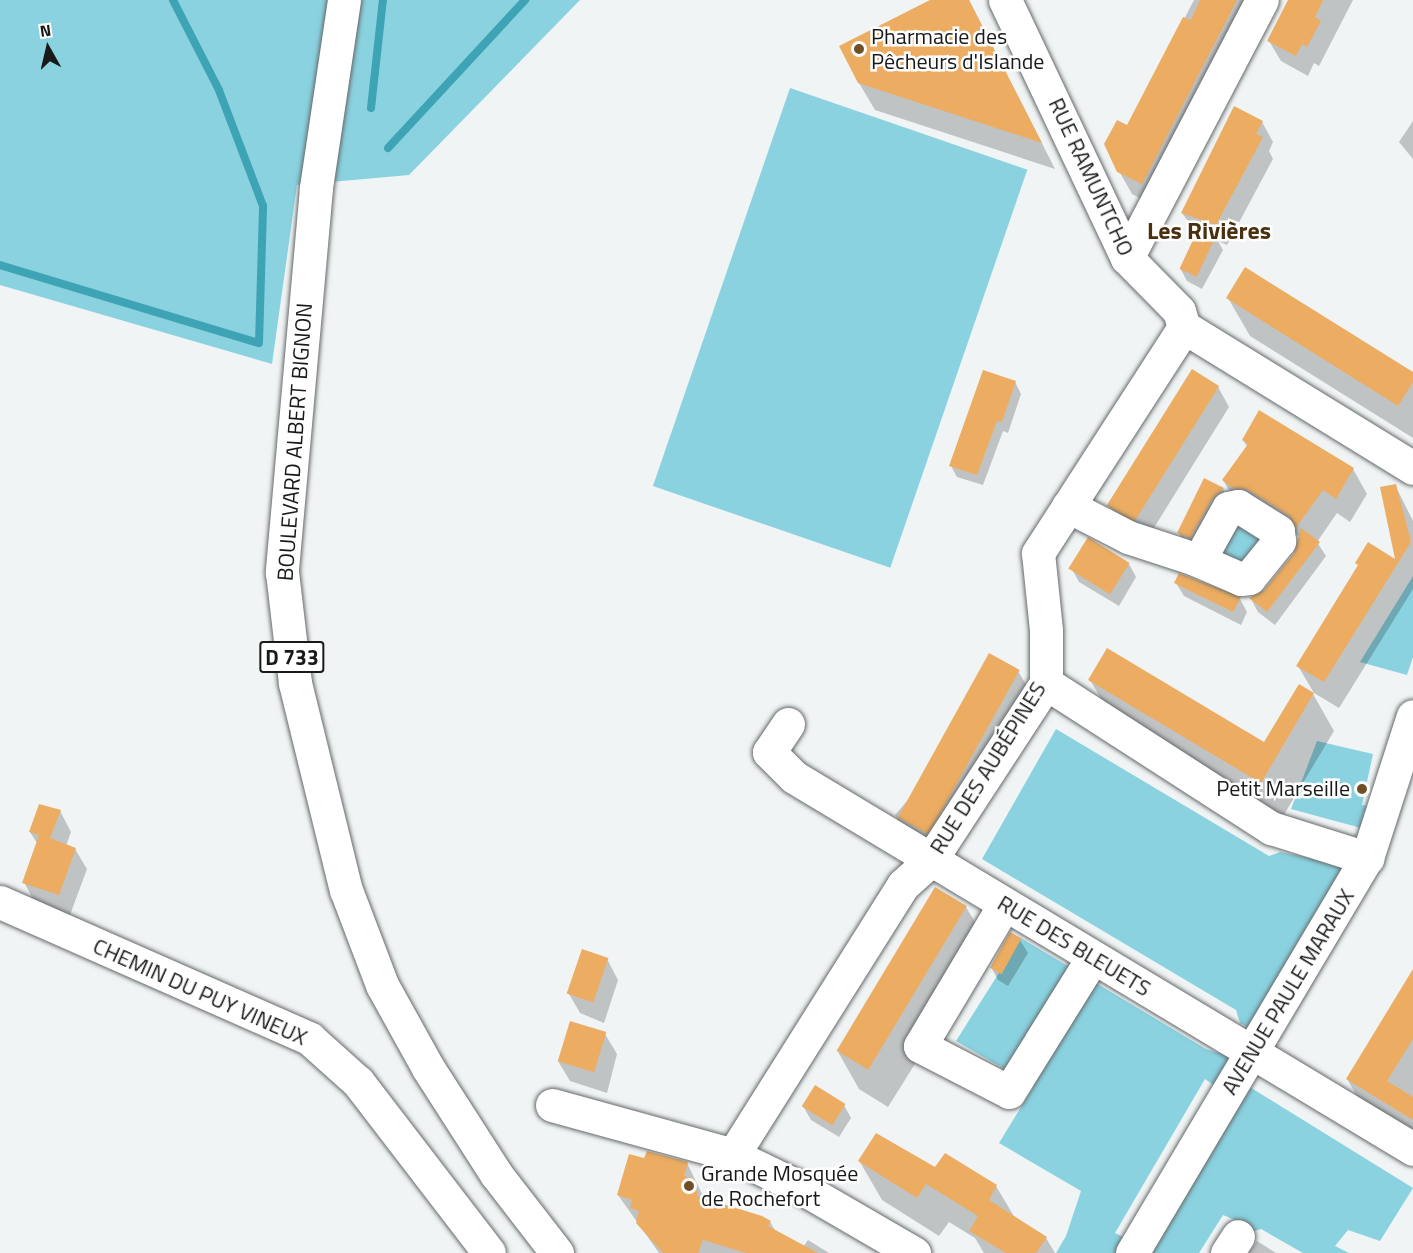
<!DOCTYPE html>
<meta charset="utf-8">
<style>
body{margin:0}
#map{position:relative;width:1413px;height:1253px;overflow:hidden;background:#f0f4f5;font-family:"Titillium Web",sans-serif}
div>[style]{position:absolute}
.green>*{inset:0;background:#8ad2e0;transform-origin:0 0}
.shadow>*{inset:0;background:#0003}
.stream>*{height:8px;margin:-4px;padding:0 4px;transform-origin:4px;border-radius:4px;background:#3ea3b5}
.building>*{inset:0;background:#ecad62;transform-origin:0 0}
.roads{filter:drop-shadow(0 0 2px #66696a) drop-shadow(0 0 2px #66696a)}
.minor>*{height:33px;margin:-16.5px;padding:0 16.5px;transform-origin:16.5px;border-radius:16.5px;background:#fff}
.major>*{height:33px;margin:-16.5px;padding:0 16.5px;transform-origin:16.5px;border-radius:16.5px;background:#fff}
.dots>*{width:16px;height:16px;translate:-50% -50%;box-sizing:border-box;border:3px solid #fff;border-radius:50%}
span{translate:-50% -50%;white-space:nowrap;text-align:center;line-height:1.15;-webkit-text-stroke:5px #fff;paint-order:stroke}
.shield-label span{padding:2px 4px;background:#fff;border:2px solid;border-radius:4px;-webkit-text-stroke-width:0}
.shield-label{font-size:21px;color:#181a1a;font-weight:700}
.poi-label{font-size:22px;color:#181a1a}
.left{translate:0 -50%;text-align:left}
.right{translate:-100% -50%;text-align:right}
.street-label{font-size:22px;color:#181a1a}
.neighbourhood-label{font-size:24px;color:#4a300f;font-weight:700}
.north{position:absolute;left:18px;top:18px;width:60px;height:60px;-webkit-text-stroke:4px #fff;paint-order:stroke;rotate:352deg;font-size:16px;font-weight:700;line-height:24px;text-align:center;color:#181a1a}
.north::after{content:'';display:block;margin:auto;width:21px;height:27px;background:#181a1a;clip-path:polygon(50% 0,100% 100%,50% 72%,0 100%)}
</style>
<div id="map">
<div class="green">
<i style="clip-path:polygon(0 0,580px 0,409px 175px,297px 185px,272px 364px,0 285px)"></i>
<i style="left:790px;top:88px;width:251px;height:421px;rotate:19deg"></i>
<i style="clip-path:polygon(1234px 520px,1262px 537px,1245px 565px,1220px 553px)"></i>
<i style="clip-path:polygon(1413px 576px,1413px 657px,1407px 675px,1360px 662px)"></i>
<i style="clip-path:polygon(1056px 729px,1269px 856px,1280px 852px,1345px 865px,1263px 1035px,1240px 1023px,1236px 1010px,982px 859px)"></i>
<i style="clip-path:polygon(1317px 741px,1373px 754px,1362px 805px,1370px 806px,1361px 828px,1291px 809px)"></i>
<i style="clip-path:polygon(1021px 938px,1206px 1049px,1247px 1062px,1227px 1095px,1205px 1079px,1115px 1233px,1138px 1244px,1132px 1253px,1056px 1253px,1066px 1236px,1081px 1191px,999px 1143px,1034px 1086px,956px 1041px)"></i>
<i style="clip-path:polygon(1248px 1086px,1413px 1188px,1380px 1241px,1348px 1230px,1335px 1246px,1349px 1253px,1303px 1253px,1261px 1229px,1238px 1236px,1237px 1221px,1223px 1215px,1199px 1253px,1145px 1253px)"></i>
</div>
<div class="shadow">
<i style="clip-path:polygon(934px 0,969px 0,1055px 169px,875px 110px,859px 83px)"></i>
<i style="clip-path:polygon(1194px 0,1260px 0,1155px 206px,1132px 194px,1119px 171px,1128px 127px)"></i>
<i style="clip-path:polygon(1290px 0,1353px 0,1319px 66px,1314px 63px,1308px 76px,1281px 61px,1269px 41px)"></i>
<i style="clip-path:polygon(1413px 121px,1413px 159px,1399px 142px)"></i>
<i style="clip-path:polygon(1262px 122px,1273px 142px,1269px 151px,1273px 159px,1227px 245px,1218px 241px,1223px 250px,1202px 289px,1187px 281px,1180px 268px,1197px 234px,1182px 213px)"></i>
<i style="clip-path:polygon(1228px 298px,1413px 374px,1413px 438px,1250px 336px)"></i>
<i style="clip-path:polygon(1015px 382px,1021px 394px,1008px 433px,1003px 431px,983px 485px,957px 477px,951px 466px)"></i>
<i style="clip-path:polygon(1218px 387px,1229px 407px,1147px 539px,1122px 526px,1110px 506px)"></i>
<i style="clip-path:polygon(1243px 440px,1353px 469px,1367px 494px,1350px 522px,1337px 513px,1317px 542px,1326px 556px,1275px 625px,1258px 612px,1251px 599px,1265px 591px,1295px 554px,1300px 537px,1263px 514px,1238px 505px,1223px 480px,1248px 448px)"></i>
<i style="clip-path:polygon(1205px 480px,1223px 489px,1230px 502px,1186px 547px,1179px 533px)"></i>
<i style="clip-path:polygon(1395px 485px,1413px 521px,1413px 589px,1339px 708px,1314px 693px,1298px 666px,1397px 562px)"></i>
<i style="clip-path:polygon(1129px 564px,1136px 577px,1119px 606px,1079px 582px,1072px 569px)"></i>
<i style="clip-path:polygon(1176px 583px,1240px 599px,1247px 612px,1241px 625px,1184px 596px)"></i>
<i style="clip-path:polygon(1018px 671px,1041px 710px,946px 870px,918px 854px,895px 815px)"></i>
<i style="clip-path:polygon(1090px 680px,1264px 744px,1313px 694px,1334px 731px,1282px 818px,1111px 716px)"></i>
<i style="clip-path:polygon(60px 811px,71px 832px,66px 846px,75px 849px,87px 869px,70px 915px,35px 903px,24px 882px,37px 843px,30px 832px)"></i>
<i style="clip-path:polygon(966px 907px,989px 946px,888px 1107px,859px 1089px,837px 1050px)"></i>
<i style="clip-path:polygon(1010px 934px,1020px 940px,1028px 953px,1008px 986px,998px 980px,991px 967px)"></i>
<i style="clip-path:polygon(607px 959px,618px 980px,604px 1023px,580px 1013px,568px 992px)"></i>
<i style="clip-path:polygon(1413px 972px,1413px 1141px,1367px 1113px,1347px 1079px)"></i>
<i style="clip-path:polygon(605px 1034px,617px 1054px,607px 1093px,570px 1081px,558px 1061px)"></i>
<i style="clip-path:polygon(844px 1105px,851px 1118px,839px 1137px,811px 1120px,803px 1106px)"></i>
<i style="clip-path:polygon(946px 1155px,996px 1186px,1015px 1218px,1046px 1238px,1055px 1253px,984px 1253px,975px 1238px,949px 1222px,939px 1236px,882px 1200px,860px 1162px,935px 1169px)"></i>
<i style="clip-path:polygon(645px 1160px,687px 1163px,705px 1200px,770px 1222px,776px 1232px,803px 1247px,808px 1240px,829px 1253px,659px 1253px,618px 1195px)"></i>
<i style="clip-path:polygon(1257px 1241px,1276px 1253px,1249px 1253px)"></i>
</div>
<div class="stream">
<i style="left:371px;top:108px;width:109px;rotate:-83.7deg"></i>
<i style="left:388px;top:148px;width:202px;rotate:-47.2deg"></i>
<i style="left:0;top:265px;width:270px;rotate:16.8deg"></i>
<i style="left:259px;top:343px;width:137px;rotate:-88.3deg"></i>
<i style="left:263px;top:206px;width:124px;rotate:-110.8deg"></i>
<i style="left:219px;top:90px;width:101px;rotate:-117.1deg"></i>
</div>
<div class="building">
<i style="clip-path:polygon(930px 0,969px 0,1042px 143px,858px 83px,839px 46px)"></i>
<i style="clip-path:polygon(1200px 0,1237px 0,1142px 184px,1117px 172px,1104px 144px,1117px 120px,1127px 125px,1183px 17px,1191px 20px)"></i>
<i style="clip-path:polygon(1288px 0,1323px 0,1315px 17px,1321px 21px,1307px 47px,1302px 44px,1296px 56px,1267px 41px)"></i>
<i style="clip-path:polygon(1234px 106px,1263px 121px,1256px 134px,1263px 137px,1216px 225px,1181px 213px)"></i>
<i style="left:1199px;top:227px;width:19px;height:46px;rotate:25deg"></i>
<i style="clip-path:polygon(1245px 267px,1413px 372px,1413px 382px,1398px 406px,1226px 298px)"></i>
<i style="left:1192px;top:369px;width:32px;height:161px;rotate:32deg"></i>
<i style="clip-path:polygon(983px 370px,1016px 381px,1002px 422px,997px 421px,977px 475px,949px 466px)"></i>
<i style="clip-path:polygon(1259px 410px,1354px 468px,1336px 499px,1323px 490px,1296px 528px,1288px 515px,1248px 490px,1232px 488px,1222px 480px,1248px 444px,1242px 440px)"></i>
<i style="clip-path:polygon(1204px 478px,1224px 488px,1212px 499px,1190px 538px,1177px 533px)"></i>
<i style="clip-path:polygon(1396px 484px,1411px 542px,1324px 682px,1296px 666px,1358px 565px,1355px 563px,1368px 542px,1395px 559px,1380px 487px)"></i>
<i style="clip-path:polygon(1301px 528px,1320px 542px,1267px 612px,1249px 598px,1264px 590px,1294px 553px)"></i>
<i style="left:1088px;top:537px;width:49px;height:37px;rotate:32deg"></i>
<i style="clip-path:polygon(1179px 573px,1241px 597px,1233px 612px,1174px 583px)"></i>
<i style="clip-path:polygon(1107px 648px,1264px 742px,1299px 684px,1314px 693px,1261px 783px,1088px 680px)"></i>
<i style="left:989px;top:653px;width:35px;height:188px;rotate:29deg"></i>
<i style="clip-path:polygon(39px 804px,61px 810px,50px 838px,76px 848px,59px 895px,22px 883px,39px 835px,29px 832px)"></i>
<i style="left:935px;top:887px;width:37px;height:191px;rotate:31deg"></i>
<i style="left:1010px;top:932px;width:13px;height:41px;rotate:29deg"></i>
<i style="left:582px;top:949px;width:28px;height:47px;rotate:19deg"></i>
<i style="clip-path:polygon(1413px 969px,1413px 1039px,1387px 1081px,1413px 1097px,1413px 1120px,1346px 1079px)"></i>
<i style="left:570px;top:1021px;width:38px;height:42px;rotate:17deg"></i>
<i style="left:815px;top:1085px;width:36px;height:25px;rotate:32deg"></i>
<i style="clip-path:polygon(876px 1133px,935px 1167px,945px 1153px,997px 1185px,989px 1200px,1047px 1237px,1036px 1253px,1006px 1253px,969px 1231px,978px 1216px,926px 1184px,917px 1198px,858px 1161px)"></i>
<i style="clip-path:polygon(647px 1151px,688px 1162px,684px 1176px,695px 1179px,692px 1189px,698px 1191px,697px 1196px,762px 1216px,771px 1221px,768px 1226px,818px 1253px,746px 1253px,703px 1240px,698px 1253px,663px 1253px,636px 1223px,639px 1211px,630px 1208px,632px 1200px,617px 1195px,629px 1154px,644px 1158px)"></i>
</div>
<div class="roads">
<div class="minor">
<i style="left:1005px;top:0;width:285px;rotate:64.7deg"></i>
<i style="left:1127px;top:258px;width:74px;rotate:45.5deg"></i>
<i style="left:1179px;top:311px;width:17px;rotate:73deg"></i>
<i style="left:1184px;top:327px;width:269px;rotate:31.6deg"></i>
<i style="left:1127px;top:258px;width:291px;rotate:-62.4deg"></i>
<i style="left:1068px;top:506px;width:68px;rotate:27.3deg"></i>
<i style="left:1128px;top:537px;width:71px;rotate:18.2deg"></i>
<i style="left:1195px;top:559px;width:50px;rotate:23.5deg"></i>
<i style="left:1241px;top:579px;width:8px;rotate:-7deg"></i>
<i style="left:1249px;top:578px;width:48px;rotate:-51deg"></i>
<i style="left:1279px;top:541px;width:10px;rotate:-96deg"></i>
<i style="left:1278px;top:531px;width:47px;rotate:-148deg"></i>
<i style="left:1238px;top:506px;width:10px;rotate:169deg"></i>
<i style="left:1228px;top:508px;width:60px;rotate:119.1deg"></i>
<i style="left:1046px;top:683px;width:268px;rotate:32.8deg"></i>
<i style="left:1271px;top:828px;width:101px;rotate:17.4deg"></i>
<i style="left:788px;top:724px;width:34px;rotate:124deg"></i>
<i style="left:769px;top:752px;width:35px;rotate:45deg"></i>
<i style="left:794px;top:777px;width:722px;rotate:31deg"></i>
<i style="left:0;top:902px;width:339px;rotate:23.8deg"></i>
<i style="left:310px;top:1039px;width:64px;rotate:41.9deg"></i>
<i style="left:358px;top:1082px;width:215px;rotate:52.5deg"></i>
<i style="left:1004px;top:905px;width:164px;rotate:120.8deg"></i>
<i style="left:920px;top:1046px;width:100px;rotate:27.3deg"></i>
<i style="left:1009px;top:1092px;width:159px;rotate:-58.1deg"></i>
<i style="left:552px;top:1105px;width:188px;rotate:15.4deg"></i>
<i style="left:733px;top:1155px;width:82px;rotate:25.9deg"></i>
<i style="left:807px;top:1191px;width:124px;rotate:30.1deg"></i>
<i style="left:733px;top:1155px;width:319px;rotate:-57.8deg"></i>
<i style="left:903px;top:885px;width:36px;rotate:-42deg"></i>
<i style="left:930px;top:861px;width:212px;rotate:-56.9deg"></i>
<i style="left:1046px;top:683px;width:53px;rotate:-90deg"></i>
<i style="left:1046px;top:630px;width:77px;rotate:-95.9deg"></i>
<i style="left:1038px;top:553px;width:269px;rotate:-57.1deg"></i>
<i style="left:1132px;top:1253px;width:460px;rotate:-59.3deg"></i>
<i style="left:1367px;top:858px;width:149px;rotate:-72.1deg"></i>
<i style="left:1227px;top:1253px;width:20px;rotate:-57deg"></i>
</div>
<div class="major">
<i style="left:344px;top:0;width:190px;rotate:98.5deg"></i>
<i style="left:316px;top:188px;width:386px;rotate:95.1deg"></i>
<i style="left:282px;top:572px;width:112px;rotate:83.3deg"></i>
<i style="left:295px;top:683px;width:213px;rotate:76.2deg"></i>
<i style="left:346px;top:890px;width:102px;rotate:69.2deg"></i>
<i style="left:382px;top:985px;width:95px;rotate:61deg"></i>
<i style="left:428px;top:1068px;width:126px;rotate:57.3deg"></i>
<i style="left:496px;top:1174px;width:100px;rotate:52.3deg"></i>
</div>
</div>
<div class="dots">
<i style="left:859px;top:49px;background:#704e26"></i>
<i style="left:1362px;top:789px;background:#704e26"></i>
<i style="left:689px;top:1186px;background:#704e26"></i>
</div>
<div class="shield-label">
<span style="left:292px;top:657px">D 733</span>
</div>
<div class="poi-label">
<span class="left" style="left:871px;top:49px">Pharmacie des<br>Pêcheurs d'Islande</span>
<span class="right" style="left:1350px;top:789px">Petit Marseille</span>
<span class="left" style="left:701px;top:1186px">Grande Mosquée<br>de Rochefort</span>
</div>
<div class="street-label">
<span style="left:1091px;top:177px;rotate:65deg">RUE RAMUNTCHO</span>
<span style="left:295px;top:442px;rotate:-86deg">BOULEVARD ALBERT BIGNON</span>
<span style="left:988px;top:768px;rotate:-58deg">RUE DES AUBÉPINES</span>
<span style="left:1074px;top:946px;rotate:31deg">RUE DES BLEUETS</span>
<span style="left:200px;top:992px;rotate:24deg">CHEMIN DU PUY VINEUX</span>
<span style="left:1288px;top:992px;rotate:-59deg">AVENUE PAULE MARAUX</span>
</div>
<div class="neighbourhood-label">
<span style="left:1209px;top:231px">Les Rivières</span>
</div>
<div class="north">N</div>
</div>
